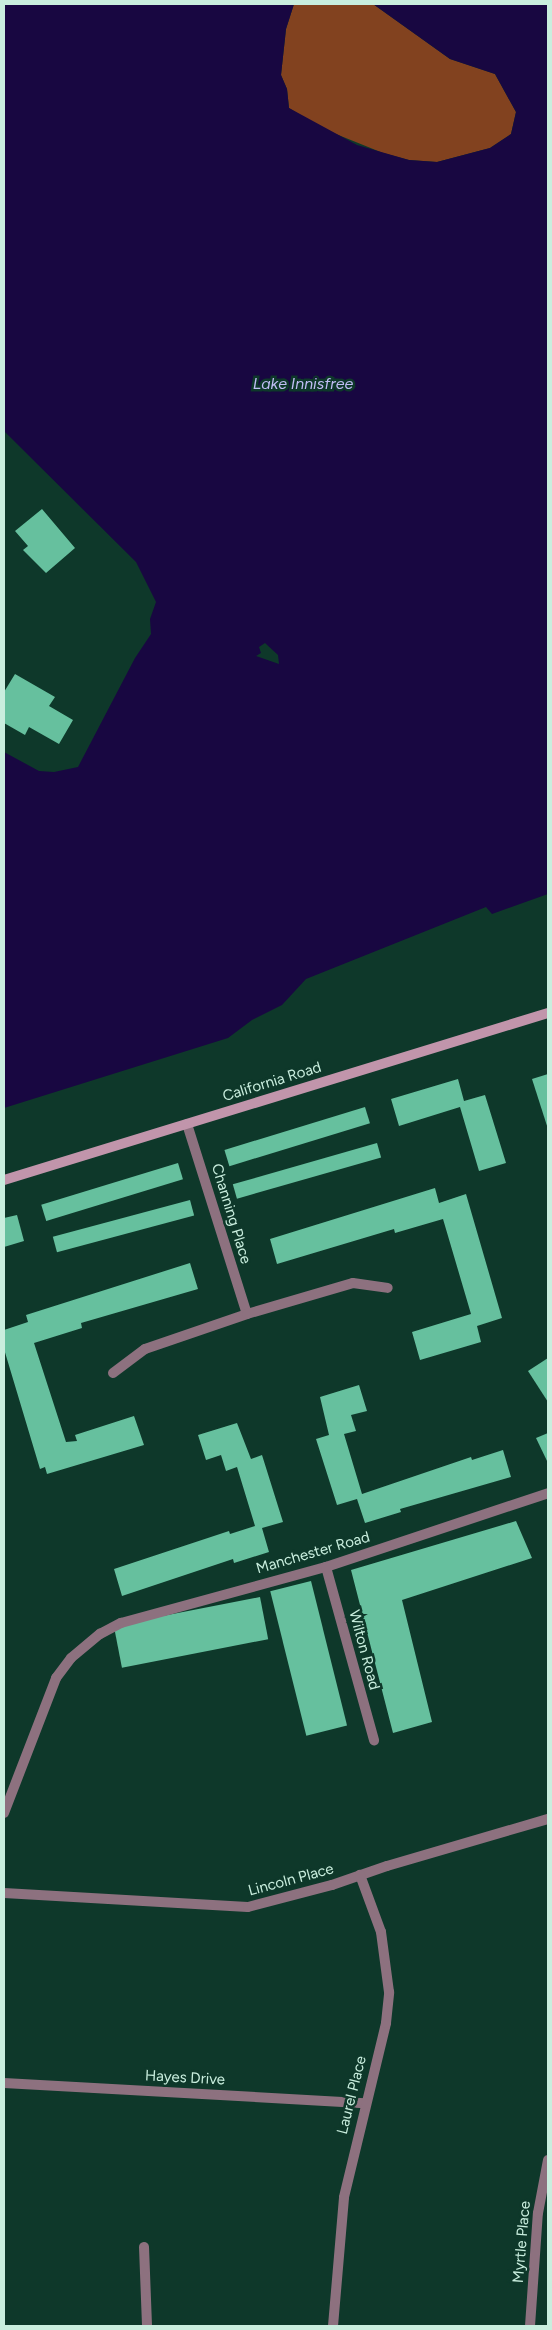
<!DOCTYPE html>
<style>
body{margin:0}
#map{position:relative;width:552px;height:2330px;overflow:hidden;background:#0e382a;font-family:Figtree,sans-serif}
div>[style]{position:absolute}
.forest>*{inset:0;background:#82421f}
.water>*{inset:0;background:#180741}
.building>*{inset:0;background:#66c09e;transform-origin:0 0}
.minor>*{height:10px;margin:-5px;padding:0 5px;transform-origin:5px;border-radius:5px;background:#8d717f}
.secondary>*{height:10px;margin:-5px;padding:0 5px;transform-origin:5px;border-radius:5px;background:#c195ab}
span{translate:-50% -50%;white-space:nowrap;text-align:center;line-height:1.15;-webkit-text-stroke:5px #0e382a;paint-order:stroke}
.street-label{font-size:15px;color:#c9eede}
.water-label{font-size:16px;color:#c1bdf5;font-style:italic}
.frame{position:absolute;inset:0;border:5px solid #c9eede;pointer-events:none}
</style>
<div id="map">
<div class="forest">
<i style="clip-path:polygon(294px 4px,373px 4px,450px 59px,495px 74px,516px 112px,511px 134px,490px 148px,437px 162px,409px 160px,383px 153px,321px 128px,289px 108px,287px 89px,281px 75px,286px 29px)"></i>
</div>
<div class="water">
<i style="clip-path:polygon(evenodd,4px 4px,294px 4px,286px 29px,281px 75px,287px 89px,289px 108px,357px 145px,409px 160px,437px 162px,490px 148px,511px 134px,516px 112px,495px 74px,450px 59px,373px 4px,548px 4px,548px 894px,492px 914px,486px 907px,306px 979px,282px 1005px,252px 1020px,228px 1038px,4px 1108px,4px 752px,39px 771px,54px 772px,78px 767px,135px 658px,151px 634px,150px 619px,156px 602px,136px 562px,4px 431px,4px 4px,265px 643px,278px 655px,279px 664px,256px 656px,261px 653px,259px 647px,265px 643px)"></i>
</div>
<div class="building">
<i style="clip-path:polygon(42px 509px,75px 548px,46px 573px,23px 550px,28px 546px,15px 531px)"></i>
<i style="clip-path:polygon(15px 674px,55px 697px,49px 706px,73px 720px,59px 744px,29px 727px,25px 735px,4px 723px,4px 692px)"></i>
<i style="clip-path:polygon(548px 1074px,548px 1129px,532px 1079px)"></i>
<i style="clip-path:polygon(458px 1079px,464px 1101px,485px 1095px,506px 1163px,479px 1171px,460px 1107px,399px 1126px,391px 1099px)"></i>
<i style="left:365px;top:1107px;width:17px;height:147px;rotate:73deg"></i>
<i style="left:377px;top:1143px;width:15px;height:150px;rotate:74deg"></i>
<i style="left:178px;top:1163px;width:17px;height:143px;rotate:73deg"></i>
<i style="clip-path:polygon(435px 1188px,439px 1203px,466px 1194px,502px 1318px,477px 1326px,481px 1342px,420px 1360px,412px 1332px,471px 1314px,443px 1219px,395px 1233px,394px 1229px,277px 1264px,270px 1239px)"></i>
<i style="left:190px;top:1200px;width:16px;height:142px;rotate:75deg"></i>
<i style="clip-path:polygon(17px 1215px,24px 1241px,4px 1247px,4px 1218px)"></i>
<i style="clip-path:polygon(190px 1263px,198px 1289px,81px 1323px,82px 1328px,34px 1343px,66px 1442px,77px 1441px,75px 1435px,134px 1416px,144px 1445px,47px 1474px,45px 1467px,40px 1469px,4px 1349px,4px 1330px,28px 1322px,26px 1315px)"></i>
<i style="clip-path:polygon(548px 1358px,548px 1402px,528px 1371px)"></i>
<i style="clip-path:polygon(359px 1385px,367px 1411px,351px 1415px,356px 1431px,344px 1434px,362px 1494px,471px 1457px,472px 1460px,503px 1450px,511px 1477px,400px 1509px,401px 1512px,365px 1523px,357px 1499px,337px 1505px,316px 1439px,329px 1435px,320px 1397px)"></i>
<i style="clip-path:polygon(237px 1423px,251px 1459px,262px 1455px,283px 1522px,262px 1528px,269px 1552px,234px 1563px,233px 1559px,122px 1596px,114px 1569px,229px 1531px,230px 1534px,255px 1526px,237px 1467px,226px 1471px,221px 1455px,206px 1460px,198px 1435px)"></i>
<i style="clip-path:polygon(548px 1433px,548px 1463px,536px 1438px)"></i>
<i style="clip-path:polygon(516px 1521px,532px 1558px,402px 1600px,432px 1722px,393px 1733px,351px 1570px)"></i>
<i style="left:311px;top:1581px;width:149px;height:42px;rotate:76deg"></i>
<i style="left:260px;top:1597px;width:43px;height:149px;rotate:79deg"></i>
</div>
<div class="minor">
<i style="left:187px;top:1124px;width:199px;rotate:72.5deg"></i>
<i style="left:113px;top:1373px;width:40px;rotate:-37deg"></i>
<i style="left:145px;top:1349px;width:108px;rotate:-18.9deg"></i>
<i style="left:247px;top:1314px;width:110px;rotate:-16.3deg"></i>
<i style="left:353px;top:1283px;width:35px;rotate:8deg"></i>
<i style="left:326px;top:1567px;width:180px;rotate:74.5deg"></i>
<i style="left:4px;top:1813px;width:145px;rotate:-68.9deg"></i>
<i style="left:56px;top:1678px;width:25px;rotate:-53deg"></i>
<i style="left:71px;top:1658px;width:38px;rotate:-40deg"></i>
<i style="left:100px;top:1634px;width:24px;rotate:-28deg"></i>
<i style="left:121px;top:1623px;width:213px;rotate:-15.3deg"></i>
<i style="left:326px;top:1567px;width:234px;rotate:-18.4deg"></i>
<i style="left:4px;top:1893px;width:244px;rotate:3.3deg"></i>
<i style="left:248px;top:1907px;width:87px;rotate:-14.7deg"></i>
<i style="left:332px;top:1885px;width:58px;rotate:-19.1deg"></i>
<i style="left:387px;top:1866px;width:168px;rotate:-16.3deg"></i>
<i style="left:4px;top:2083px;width:361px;rotate:3.2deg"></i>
<i style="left:144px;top:2247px;width:79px;rotate:87.8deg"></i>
<i style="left:333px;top:2326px;width:129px;rotate:-85.1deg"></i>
<i style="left:344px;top:2197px;width:179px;rotate:-76.4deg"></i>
<i style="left:386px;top:2023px;width:31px;rotate:-84deg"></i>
<i style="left:389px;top:1992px;width:61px;rotate:-97.6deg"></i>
<i style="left:381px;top:1932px;width:61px;rotate:-110.2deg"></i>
<i style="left:530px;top:2326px;width:113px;rotate:-86deg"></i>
<i style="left:538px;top:2213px;width:54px;rotate:-79.3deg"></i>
</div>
<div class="secondary">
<i style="left:4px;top:1180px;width:569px;rotate:-17.07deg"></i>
</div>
<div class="street-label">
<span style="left:272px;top:1082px;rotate:-17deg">California Road</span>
<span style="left:231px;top:1214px;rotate:73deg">Channing Place</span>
<span style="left:313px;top:1553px;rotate:-16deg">Manchester Road</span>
<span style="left:364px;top:1650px;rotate:75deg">Wilton Road</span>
<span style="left:291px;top:1880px;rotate:-15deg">Lincoln Place</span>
<span style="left:185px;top:2078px;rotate:3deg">Hayes Drive</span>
<span style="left:352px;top:2095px;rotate:-76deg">Laurel Place</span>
<span style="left:522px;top:2242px;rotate:-85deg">Myrtle Place</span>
</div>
<div class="water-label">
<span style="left:303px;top:384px">Lake Innisfree</span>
</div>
<div class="frame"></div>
</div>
